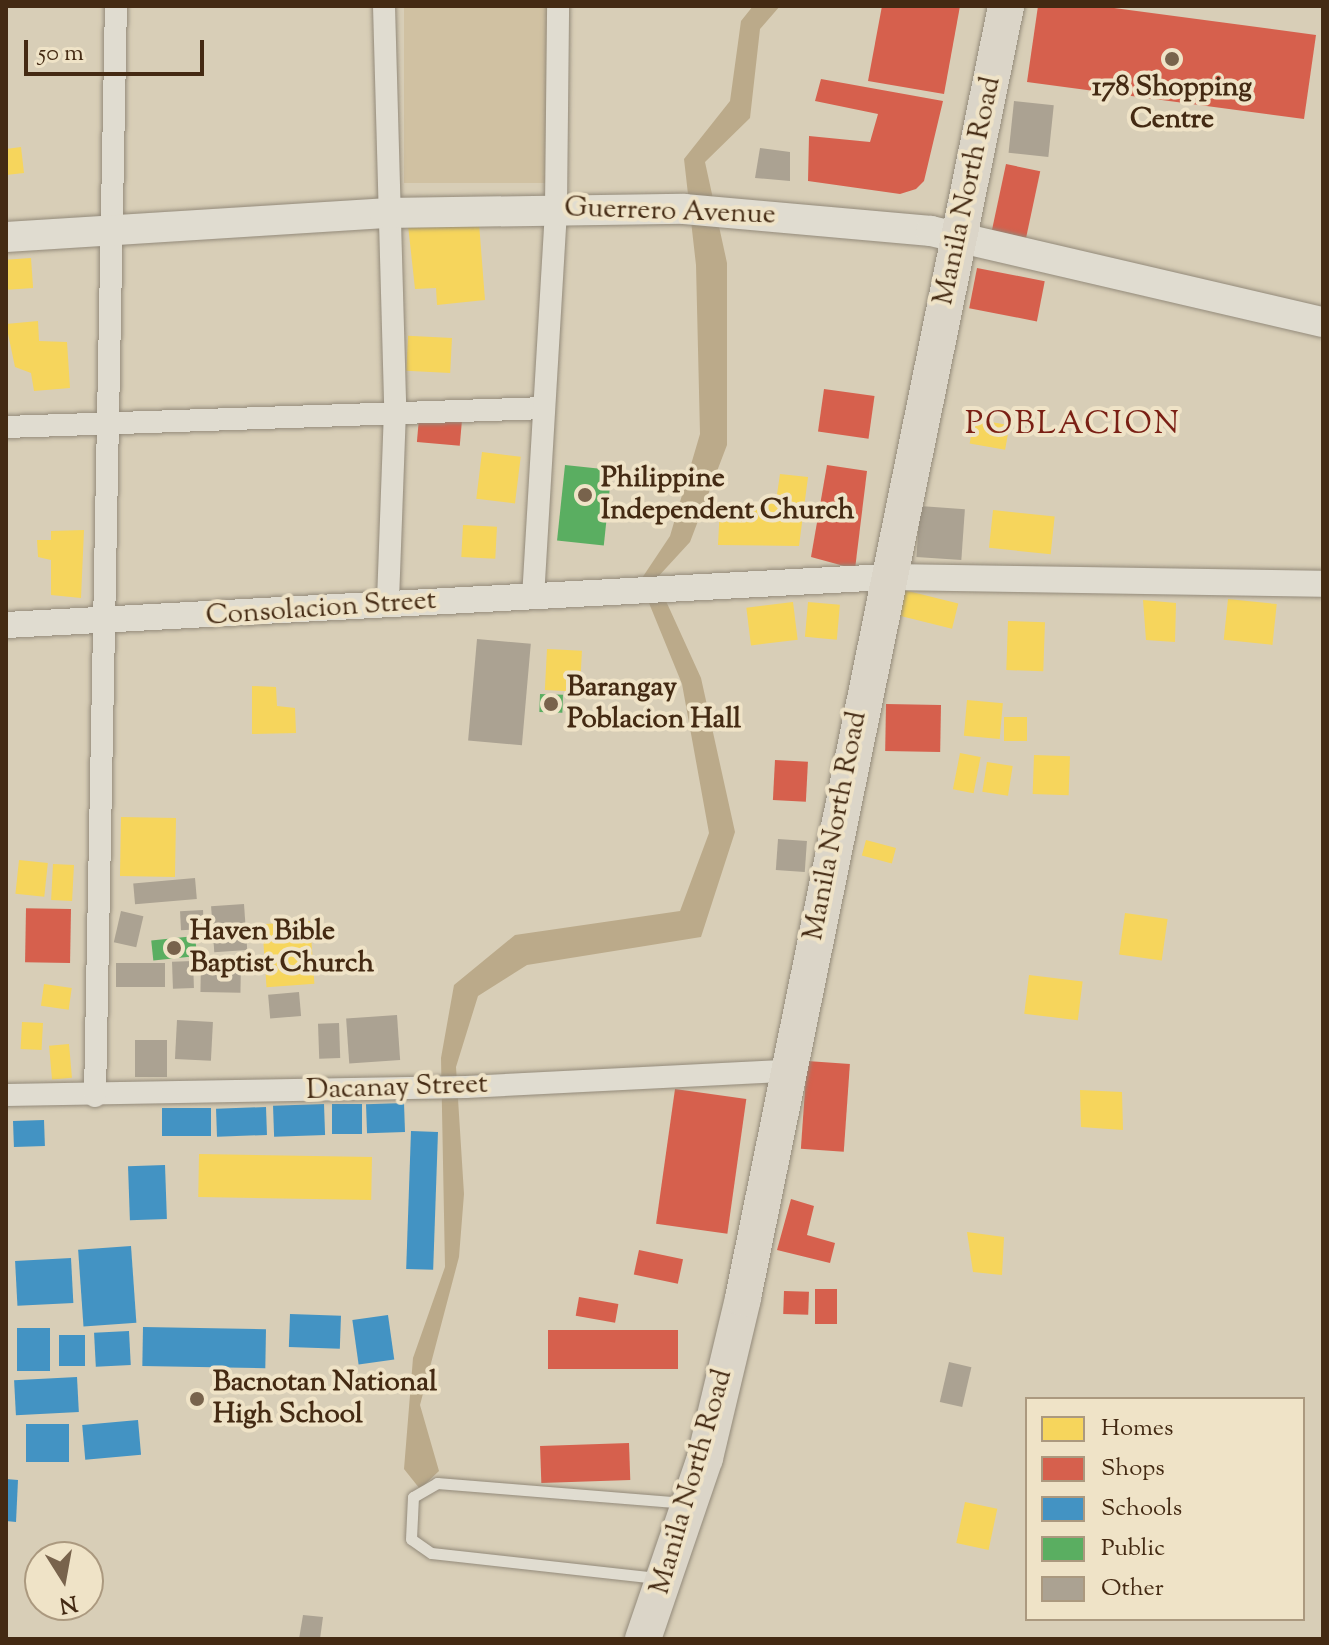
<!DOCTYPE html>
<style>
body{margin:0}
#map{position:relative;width:1329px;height:1645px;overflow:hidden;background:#d8ceb7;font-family:"Sorts Mill Goudy",serif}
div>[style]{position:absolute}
.green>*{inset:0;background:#d0c1a2;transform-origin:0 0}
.water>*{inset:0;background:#bbaa8a}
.homes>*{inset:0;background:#f6d55c;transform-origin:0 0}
.shops>*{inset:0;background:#d6604d;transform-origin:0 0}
.schools>*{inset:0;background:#4393c3;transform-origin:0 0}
.public>*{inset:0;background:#5aae61;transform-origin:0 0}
.building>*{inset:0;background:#aba292;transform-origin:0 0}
.roads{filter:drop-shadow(0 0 2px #938a7a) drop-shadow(0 0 2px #938a7a)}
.service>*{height:11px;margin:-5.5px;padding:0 5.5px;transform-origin:5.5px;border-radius:5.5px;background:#e0dcd0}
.minor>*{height:22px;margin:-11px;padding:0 11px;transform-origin:11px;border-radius:11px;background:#e0dcd0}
.tertiary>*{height:26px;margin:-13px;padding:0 13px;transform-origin:13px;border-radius:13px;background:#e0dcd0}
.secondary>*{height:30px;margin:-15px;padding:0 15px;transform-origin:15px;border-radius:15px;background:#e0dcd0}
.trunk>*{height:36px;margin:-18px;padding:0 18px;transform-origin:18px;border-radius:18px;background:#dbd5c8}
.dots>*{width:22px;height:22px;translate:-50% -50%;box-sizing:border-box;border:4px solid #efe3c7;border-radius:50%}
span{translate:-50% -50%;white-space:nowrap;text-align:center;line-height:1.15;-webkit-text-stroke:8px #efe3c7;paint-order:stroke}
.poi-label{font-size:28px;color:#442a13;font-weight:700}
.left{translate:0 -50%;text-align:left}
.street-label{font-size:28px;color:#442a13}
.quarter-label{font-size:32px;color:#7a1f14;letter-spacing:2px}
.frame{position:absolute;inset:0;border:8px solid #442a13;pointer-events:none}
.legend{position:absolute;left:1025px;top:1397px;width:280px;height:224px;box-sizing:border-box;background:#efe3c7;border:2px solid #ab997f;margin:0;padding:10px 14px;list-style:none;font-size:24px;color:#442a13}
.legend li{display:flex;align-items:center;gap:16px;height:40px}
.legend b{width:40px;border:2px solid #ab997f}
.north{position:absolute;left:24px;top:1541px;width:80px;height:80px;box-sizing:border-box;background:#efe3c7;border:2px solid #ab997f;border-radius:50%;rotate:169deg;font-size:22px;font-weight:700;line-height:32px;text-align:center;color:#442a13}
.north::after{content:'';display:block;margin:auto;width:28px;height:36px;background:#78634c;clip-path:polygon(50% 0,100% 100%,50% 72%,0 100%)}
.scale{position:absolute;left:24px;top:40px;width:180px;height:36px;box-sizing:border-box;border:4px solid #442a13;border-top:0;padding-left:10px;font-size:24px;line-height:28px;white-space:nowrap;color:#442a13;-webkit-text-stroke:6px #efe3c7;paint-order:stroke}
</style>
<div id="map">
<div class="green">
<i style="left:404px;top:6px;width:145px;height:177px"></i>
</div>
<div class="water">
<i style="clip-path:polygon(753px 6px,780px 6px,760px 29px,750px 118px,705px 162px,727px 263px,727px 445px,690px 542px,656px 579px,701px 678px,735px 832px,701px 937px,527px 965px,478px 996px,456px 1067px,464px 1194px,459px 1257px,420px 1405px,439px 1471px,420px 1489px,404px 1469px,413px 1358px,445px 1267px,441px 1058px,454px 985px,515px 935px,680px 911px,709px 833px,682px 684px,640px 581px,670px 536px,700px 434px,696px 265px,684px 159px,730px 101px,741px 21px)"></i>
</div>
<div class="homes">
<i style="clip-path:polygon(21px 147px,24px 173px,6px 175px,6px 149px)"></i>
<i style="clip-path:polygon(479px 223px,485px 300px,437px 305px,436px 288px,415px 289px,408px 225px)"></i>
<i style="left:31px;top:258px;width:30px;height:25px;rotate:86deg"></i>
<i style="clip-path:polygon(38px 321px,39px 341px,67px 342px,70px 388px,34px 391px,31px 373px,15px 367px,6px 324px)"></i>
<i style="left:452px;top:338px;width:35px;height:44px;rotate:93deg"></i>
<i style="left:974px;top:419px;width:36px;height:25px;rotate:10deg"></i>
<i style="left:482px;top:452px;width:39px;height:47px;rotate:7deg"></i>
<i style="clip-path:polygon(780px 474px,808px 477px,799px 546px,718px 545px,720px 506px,776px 501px)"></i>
<i style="left:993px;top:510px;width:62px;height:38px;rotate:6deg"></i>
<i style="left:463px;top:525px;width:34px;height:32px;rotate:3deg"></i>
<i style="clip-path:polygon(84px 530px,81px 598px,51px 595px,51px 560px,38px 557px,37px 540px,51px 540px,51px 531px)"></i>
<i style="left:904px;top:590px;width:56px;height:26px;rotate:14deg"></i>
<i style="left:1228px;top:599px;width:49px;height:41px;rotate:6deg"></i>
<i style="clip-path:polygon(1143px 600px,1176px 603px,1175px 642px,1146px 640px)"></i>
<i style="left:793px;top:602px;width:38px;height:47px;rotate:83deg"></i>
<i style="left:808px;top:602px;width:32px;height:35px;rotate:5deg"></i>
<i style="left:1008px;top:621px;width:37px;height:49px;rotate:2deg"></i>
<i style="left:547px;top:649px;width:35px;height:41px;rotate:3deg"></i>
<i style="clip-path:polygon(252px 686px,276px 687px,277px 706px,295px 708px,296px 733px,252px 734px)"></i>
<i style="left:967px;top:700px;width:36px;height:36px;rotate:5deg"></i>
<i style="left:1004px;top:717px;width:23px;height:24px"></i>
<i style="left:960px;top:753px;width:21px;height:37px;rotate:11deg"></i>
<i style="left:1034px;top:755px;width:36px;height:39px;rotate:2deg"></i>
<i style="left:987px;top:762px;width:26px;height:30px;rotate:9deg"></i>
<i style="left:121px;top:817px;width:55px;height:59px;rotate:1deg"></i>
<i style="left:866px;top:840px;width:31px;height:16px;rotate:15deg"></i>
<i style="left:19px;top:860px;width:29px;height:34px;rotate:6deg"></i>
<i style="left:53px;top:864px;width:21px;height:36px;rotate:3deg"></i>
<i style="left:1125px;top:913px;width:43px;height:42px;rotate:8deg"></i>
<i style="left:310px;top:921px;width:63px;height:48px;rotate:86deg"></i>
<i style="left:1029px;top:975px;width:54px;height:39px;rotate:7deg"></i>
<i style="left:44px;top:984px;width:28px;height:22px;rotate:8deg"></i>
<i style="left:22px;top:1022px;width:21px;height:27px;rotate:3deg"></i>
<i style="left:69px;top:1044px;width:34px;height:20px;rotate:85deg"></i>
<i style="clip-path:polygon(1080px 1090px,1122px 1092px,1123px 1130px,1081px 1127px)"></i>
<i style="left:199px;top:1154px;width:173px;height:43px;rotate:1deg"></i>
<i style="clip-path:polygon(967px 1232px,1004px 1237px,1002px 1275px,973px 1272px)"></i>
<i style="left:965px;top:1502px;width:33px;height:42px;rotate:12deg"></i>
</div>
<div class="shops">
<i style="clip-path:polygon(882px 6px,960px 6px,944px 94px,868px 81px)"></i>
<i style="clip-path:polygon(1038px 6px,1099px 6px,1316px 35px,1304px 119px,1027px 82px)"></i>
<i style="clip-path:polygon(821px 79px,943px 101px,924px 181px,916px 189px,900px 194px,808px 181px,809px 136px,870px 142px,878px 114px,815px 101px)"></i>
<i style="left:1006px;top:164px;width:35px;height:68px;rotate:12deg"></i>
<i style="left:977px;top:268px;width:69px;height:41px;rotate:11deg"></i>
<i style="left:824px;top:389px;width:51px;height:43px;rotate:8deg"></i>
<i style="left:419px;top:418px;width:43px;height:24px;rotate:5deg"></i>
<i style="clip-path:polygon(827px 465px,867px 471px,855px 569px,811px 557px)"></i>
<i style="left:886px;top:704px;width:55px;height:47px;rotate:1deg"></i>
<i style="left:775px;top:760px;width:33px;height:40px;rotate:3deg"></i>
<i style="left:71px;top:909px;width:54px;height:45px;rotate:91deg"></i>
<i style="left:807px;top:1061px;width:43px;height:88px;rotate:4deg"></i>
<i style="left:675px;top:1089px;width:72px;height:136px;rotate:8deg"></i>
<i style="clip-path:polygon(791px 1199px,814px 1206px,807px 1235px,835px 1243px,830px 1263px,777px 1250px)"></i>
<i style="left:639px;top:1250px;width:45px;height:25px;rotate:12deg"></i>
<i style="left:815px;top:1289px;width:22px;height:35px"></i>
<i style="left:784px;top:1291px;width:25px;height:23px;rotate:2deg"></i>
<i style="left:579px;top:1297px;width:40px;height:19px;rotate:10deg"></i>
<i style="left:548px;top:1330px;width:130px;height:39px"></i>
<i style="left:629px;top:1443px;width:37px;height:89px;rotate:88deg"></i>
</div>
<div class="schools">
<i style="left:404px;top:1103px;width:29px;height:38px;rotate:88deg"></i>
<i style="left:324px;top:1104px;width:31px;height:51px;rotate:88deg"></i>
<i style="left:332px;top:1104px;width:30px;height:30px"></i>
<i style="left:266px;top:1107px;width:28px;height:50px;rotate:88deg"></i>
<i style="left:211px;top:1108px;width:28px;height:49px;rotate:90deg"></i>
<i style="left:44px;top:1120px;width:26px;height:31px;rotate:88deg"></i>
<i style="left:411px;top:1131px;width:27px;height:138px;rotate:2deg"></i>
<i style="left:165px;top:1165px;width:54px;height:37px;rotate:88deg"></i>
<i style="left:131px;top:1246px;width:77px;height:53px;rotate:86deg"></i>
<i style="left:71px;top:1258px;width:45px;height:56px;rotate:87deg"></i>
<i style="left:290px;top:1314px;width:51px;height:33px;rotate:2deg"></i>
<i style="left:388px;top:1315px;width:45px;height:36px;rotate:82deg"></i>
<i style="left:143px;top:1327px;width:123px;height:39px;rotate:1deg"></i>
<i style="left:17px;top:1328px;width:33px;height:43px"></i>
<i style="left:129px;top:1331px;width:34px;height:35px;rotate:87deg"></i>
<i style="left:85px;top:1335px;width:31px;height:26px;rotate:90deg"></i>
<i style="left:77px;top:1377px;width:35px;height:63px;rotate:87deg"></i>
<i style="left:138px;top:1420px;width:35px;height:56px;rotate:85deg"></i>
<i style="left:69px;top:1424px;width:38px;height:43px;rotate:90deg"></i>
<i style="clip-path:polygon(6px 1479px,18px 1480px,16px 1522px,6px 1521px)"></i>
</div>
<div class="public">
<i style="left:565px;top:465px;width:47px;height:76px;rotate:6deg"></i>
<i style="left:540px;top:694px;width:23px;height:18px;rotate:2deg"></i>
<i style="left:195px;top:936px;width:20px;height:44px;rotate:84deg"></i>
</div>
<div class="building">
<i style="left:1014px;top:101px;width:40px;height:52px;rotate:6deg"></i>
<i style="clip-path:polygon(760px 148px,790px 152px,790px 181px,755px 178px)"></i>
<i style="left:920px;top:506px;width:45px;height:51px;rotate:4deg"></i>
<i style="left:477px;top:639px;width:54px;height:102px;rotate:5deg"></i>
<i style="left:778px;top:839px;width:29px;height:31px;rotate:4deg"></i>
<i style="left:195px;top:878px;width:21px;height:62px;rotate:85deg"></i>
<i style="left:244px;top:904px;width:46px;height:33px;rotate:86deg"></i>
<i style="left:203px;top:910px;width:19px;height:23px;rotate:87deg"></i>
<i style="left:121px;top:911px;width:23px;height:32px;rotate:13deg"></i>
<i style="left:201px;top:960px;width:40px;height:32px;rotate:1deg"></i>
<i style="left:193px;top:961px;width:27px;height:21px;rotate:88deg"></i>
<i style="left:116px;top:963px;width:49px;height:24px"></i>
<i style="left:299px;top:992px;width:24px;height:31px;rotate:85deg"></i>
<i style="left:397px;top:1015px;width:45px;height:51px;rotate:86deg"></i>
<i style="left:177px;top:1020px;width:36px;height:39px;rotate:3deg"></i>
<i style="left:339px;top:1023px;width:35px;height:21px;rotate:88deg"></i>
<i style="left:135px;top:1040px;width:32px;height:37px"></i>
<i style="left:949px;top:1362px;width:23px;height:41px;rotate:13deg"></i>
<i style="clip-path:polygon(303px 1615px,323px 1617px,320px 1639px,299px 1639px)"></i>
</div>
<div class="roads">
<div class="service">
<i style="left:657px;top:1578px;width:227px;rotate:-173.7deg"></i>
<i style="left:431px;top:1553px;width:24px;rotate:-145deg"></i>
<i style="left:411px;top:1539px;width:42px;rotate:-87.3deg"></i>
<i style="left:413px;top:1497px;width:28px;rotate:-30deg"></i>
<i style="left:437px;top:1483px;width:248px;rotate:4.6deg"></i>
</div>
<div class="minor">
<i style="left:384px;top:6px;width:404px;rotate:88.4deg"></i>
<i style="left:395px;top:410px;width:191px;rotate:92.1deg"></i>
<i style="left:6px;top:427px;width:538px;rotate:-2.02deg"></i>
<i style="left:533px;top:598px;width:392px;rotate:-86.6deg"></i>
<i style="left:556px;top:207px;width:201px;rotate:-89.4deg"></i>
<i style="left:6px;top:1095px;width:460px;rotate:-1deg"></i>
<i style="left:466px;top:1087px;width:321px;rotate:-2.9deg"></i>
<i style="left:95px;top:1096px;width:1090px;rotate:-88.9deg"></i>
</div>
<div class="tertiary">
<i style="left:6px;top:625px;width:882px;rotate:-3.12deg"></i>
<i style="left:887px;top:577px;width:436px;rotate:0.9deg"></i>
</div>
<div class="secondary">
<i style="left:6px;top:237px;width:380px;rotate:-3.6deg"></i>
<i style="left:385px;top:213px;width:299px;rotate:-0.8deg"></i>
<i style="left:684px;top:209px;width:248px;rotate:5.1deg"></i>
<i style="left:931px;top:231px;width:402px;rotate:13.1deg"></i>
</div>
<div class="trunk">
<i style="left:643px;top:1639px;width:191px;rotate:-71.1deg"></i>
<i style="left:705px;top:1458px;width:164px;rotate:-76.6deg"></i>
<i style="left:743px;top:1298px;width:1318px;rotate:-78.49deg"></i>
</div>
</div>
<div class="dots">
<i style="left:1172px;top:59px;background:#78634c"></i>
<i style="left:585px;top:495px;background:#78634c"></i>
<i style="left:551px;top:704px;background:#78634c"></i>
<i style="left:174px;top:948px;background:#78634c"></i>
<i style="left:197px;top:1399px;background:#78634c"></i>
</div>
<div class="poi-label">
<span style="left:1172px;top:104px">178 Shopping<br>Centre</span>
<span class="left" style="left:601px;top:495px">Philippine<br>Independent Church</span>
<span class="left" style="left:567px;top:704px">Barangay<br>Poblacion Hall</span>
<span class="left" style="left:190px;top:948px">Haven Bible<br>Baptist Church</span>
<span class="left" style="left:213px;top:1399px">Bacnotan National<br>High School</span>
</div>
<div class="street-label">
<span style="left:968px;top:191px;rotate:-78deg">Manila North Road</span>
<span style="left:670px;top:212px;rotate:2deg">Guerrero Avenue</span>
<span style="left:321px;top:609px;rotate:-4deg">Consolacion Street</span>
<span style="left:836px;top:826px;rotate:-79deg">Manila North Road</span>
<span style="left:397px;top:1088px;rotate:-2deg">Dacanay Street</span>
<span style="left:692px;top:1482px;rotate:-74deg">Manila North Road</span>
</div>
<div class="quarter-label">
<span style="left:1073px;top:425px">POBLACION</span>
</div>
<div class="frame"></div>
<ul class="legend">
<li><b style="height:22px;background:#f6d55c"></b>Homes</li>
<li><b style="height:22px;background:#d6604d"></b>Shops</li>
<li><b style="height:22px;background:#4393c3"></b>Schools</li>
<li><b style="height:22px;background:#5aae61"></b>Public</li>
<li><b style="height:22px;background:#aba292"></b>Other</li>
</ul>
<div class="north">N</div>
<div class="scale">50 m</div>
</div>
